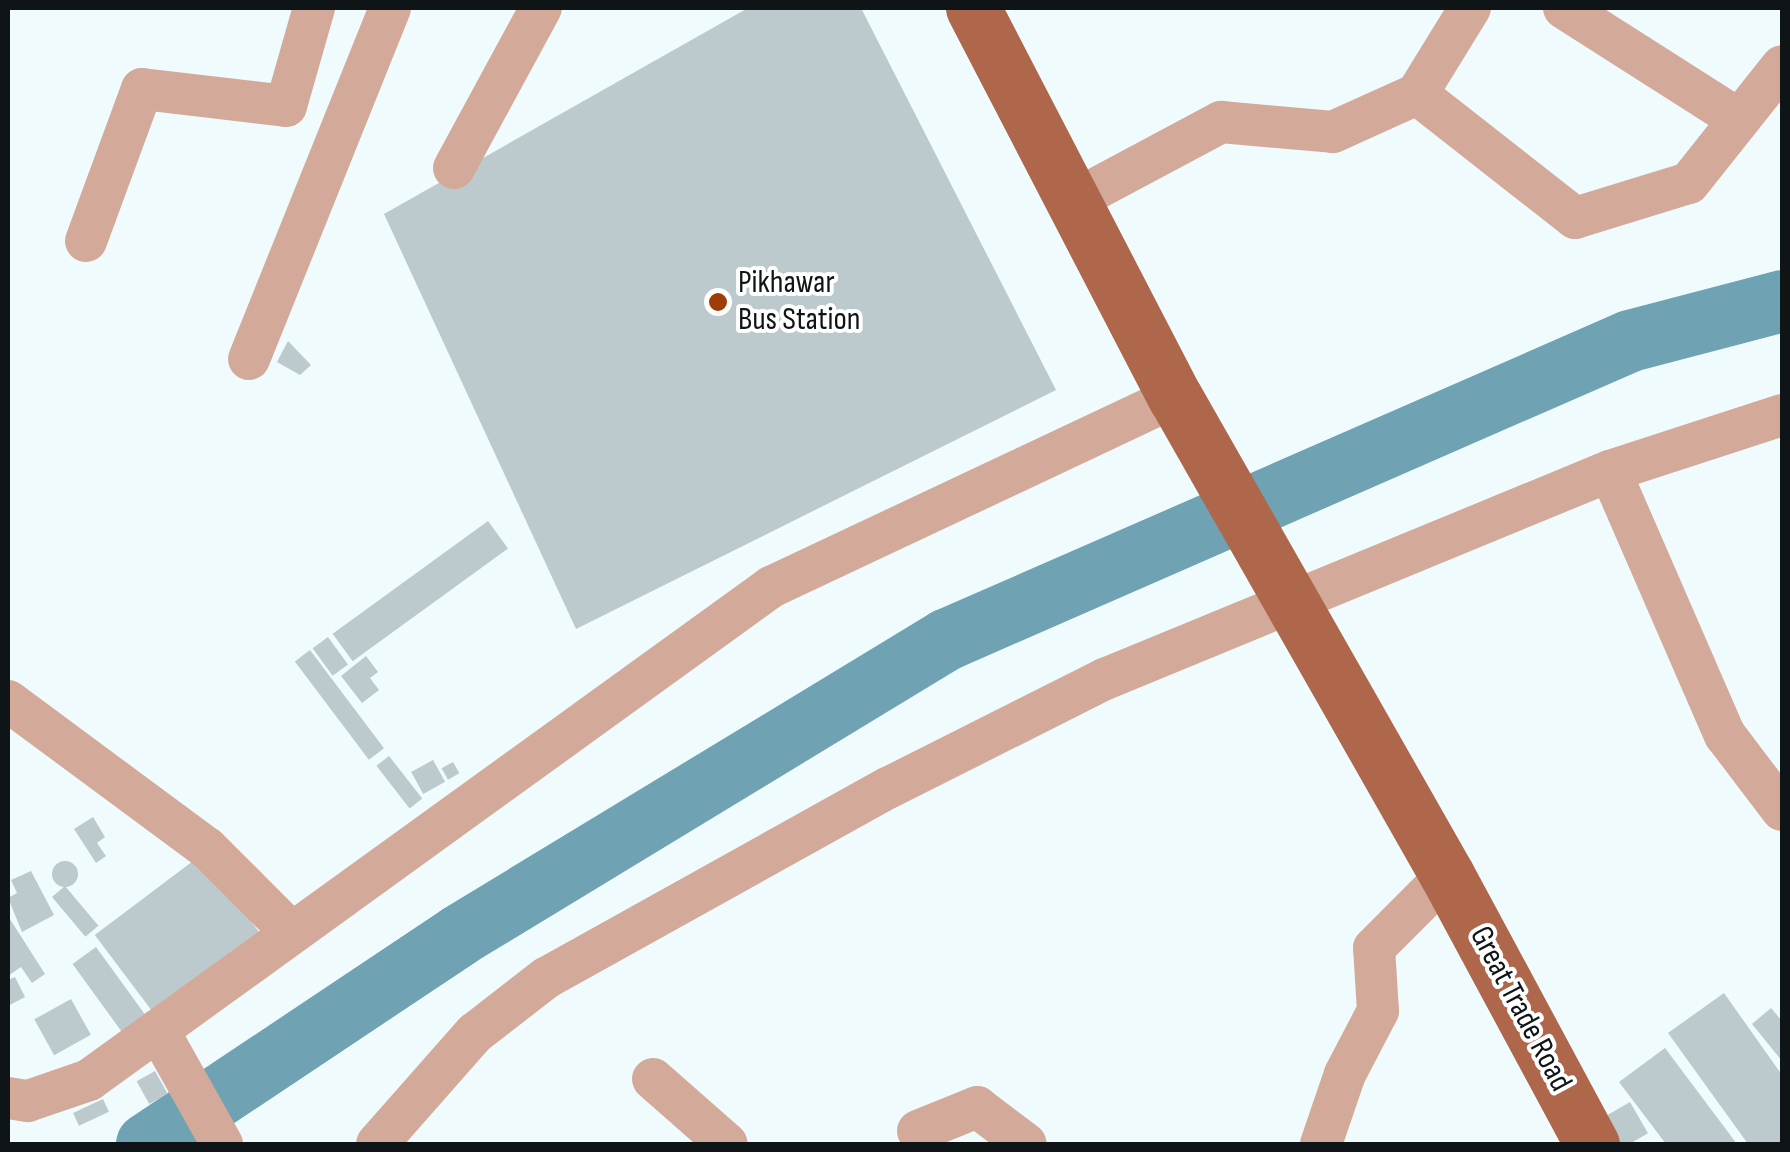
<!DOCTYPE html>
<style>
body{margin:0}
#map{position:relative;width:1790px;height:1152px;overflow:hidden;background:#f0fbfe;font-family:"Sofia Sans Condensed",sans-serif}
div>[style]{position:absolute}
.river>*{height:62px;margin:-31px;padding:0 31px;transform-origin:31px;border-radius:31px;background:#6fa2b2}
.building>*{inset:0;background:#bcc9cd;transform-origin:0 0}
.round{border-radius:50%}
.minor>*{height:42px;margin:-21px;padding:0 21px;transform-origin:21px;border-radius:21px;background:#d3aa9a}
.major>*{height:55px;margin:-27.5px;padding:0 27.5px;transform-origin:27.5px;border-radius:27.5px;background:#ae674b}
.major-bridge>*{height:55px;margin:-27.5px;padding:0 27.5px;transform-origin:27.5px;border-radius:27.5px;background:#ae674b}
.dots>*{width:28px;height:28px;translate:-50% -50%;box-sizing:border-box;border:5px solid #fff;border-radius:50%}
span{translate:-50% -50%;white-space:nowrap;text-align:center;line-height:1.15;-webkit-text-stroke:8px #fff;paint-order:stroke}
.poi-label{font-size:32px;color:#0f1416}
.left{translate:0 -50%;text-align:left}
.street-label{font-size:32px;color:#0f1416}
.frame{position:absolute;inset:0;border:10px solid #0f1416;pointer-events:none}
</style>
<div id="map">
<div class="river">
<i style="left:147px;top:1144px;width:376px;rotate:-33.7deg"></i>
<i style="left:460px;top:935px;width:569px;rotate:-31.26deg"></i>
<i style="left:946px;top:640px;width:746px;rotate:-23.61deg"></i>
<i style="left:1630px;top:341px;width:157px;rotate:-14.7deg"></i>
</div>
<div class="building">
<i style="clip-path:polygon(748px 8px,861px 8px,1056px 390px,576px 629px,384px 214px)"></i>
<i style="clip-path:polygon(288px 341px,311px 365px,300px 375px,277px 362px)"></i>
<i style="left:488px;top:521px;width:34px;height:192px;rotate:54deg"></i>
<i style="left:328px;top:637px;width:34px;height:19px;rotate:54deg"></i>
<i style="left:310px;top:650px;width:123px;height:19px;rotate:53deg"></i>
<i style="clip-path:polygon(366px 656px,378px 672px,370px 678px,379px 690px,362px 703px,341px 676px)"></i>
<i style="left:389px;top:756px;width:54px;height:16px;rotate:52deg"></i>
<i style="left:433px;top:760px;width:25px;height:25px;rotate:61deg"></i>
<i style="left:453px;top:762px;width:13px;height:13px;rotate:61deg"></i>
<i style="clip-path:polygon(93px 817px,105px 837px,97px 843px,106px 856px,96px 863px,74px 829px)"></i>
<i style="left:201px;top:855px;width:102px;height:133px;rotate:53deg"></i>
<i class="round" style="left:52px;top:861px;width:26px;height:26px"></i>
<i style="clip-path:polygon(31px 871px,54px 915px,22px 932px,8px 898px,17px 893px,11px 880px)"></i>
<i style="left:65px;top:886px;width:52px;height:17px;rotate:50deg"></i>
<i style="clip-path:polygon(8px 916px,45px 974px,32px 983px,21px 967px,8px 976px)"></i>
<i style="left:96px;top:947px;width:84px;height:29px;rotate:54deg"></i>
<i style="clip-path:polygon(15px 977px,25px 997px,8px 1006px,8px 980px)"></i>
<i style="clip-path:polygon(1724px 993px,1782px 1075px,1782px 1144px,1748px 1144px,1668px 1033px)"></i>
<i style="left:71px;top:999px;width:41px;height:42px;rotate:61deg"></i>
<i style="clip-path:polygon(1771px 1008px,1782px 1021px,1782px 1061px,1752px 1024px)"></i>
<i style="clip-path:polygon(1665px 1048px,1737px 1144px,1666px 1144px,1619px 1082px)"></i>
<i style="left:155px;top:1071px;width:26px;height:21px;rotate:61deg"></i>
<i style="left:103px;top:1099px;width:14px;height:33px;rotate:65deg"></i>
<i style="left:1630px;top:1102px;width:36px;height:29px;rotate:60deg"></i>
</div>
<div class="minor">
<i style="left:1564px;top:8px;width:206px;rotate:32.5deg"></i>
<i style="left:1417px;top:94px;width:201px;rotate:38.1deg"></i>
<i style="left:1575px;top:218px;width:119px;rotate:-17.1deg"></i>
<i style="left:1689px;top:183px;width:149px;rotate:-51.5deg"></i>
<i style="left:454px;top:168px;width:182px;rotate:-61.5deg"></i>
<i style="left:1073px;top:201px;width:168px;rotate:-28.1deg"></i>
<i style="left:1221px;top:122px;width:112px;rotate:5.1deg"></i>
<i style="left:1333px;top:132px;width:92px;rotate:-24.3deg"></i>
<i style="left:1417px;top:94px;width:101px;rotate:-58.4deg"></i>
<i style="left:86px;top:241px;width:162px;rotate:-69.8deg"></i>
<i style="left:142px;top:89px;width:145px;rotate:6.7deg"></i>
<i style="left:286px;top:106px;width:102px;rotate:-74.1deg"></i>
<i style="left:249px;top:359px;width:378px;rotate:-68.1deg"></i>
<i style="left:1610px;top:471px;width:288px;rotate:66.5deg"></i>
<i style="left:1725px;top:735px;width:94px;rotate:52.8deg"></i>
<i style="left:8px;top:701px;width:247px;rotate:36.5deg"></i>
<i style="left:207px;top:848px;width:117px;rotate:45deg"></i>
<i style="left:158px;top:1030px;width:131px;rotate:60.7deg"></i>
<i style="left:653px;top:1079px;width:98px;rotate:41.3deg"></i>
<i style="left:8px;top:1098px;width:20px;rotate:9deg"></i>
<i style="left:28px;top:1101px;width:65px;rotate:-19deg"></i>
<i style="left:89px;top:1080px;width:842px;rotate:-35.86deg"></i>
<i style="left:771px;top:587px;width:446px;rotate:-25.2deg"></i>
<i style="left:918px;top:1131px;width:64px;rotate:-22.1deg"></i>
<i style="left:977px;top:1107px;width:61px;rotate:37.1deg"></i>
<i style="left:377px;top:1144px;width:148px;rotate:-48.6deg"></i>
<i style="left:475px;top:1033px;width:90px;rotate:-37.8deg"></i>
<i style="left:546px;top:978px;width:391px;rotate:-29.1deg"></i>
<i style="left:888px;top:788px;width:243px;rotate:-26.7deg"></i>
<i style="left:1105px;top:679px;width:546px;rotate:-22.39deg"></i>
<i style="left:1610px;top:471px;width:181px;rotate:-18deg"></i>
<i style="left:1321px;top:1144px;width:74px;rotate:-71.1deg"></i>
<i style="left:1345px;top:1074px;width:71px;rotate:-62.4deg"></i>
<i style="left:1378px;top:1011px;width:63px;rotate:-93.6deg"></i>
<i style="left:1374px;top:948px;width:103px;rotate:-45deg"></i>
</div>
<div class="major">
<i style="left:973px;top:8px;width:438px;rotate:62.6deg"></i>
<i style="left:1447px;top:875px;width:306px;rotate:61.7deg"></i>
</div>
<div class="major-bridge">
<i style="left:1175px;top:397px;width:550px;rotate:60.36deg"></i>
</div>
<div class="dots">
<i style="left:718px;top:302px;background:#a03c07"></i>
</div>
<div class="poi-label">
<span class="left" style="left:738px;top:302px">Pikhawar<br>Bus Station</span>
</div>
<div class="street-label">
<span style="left:1520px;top:1009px;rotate:62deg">Great Trade Road</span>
</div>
<div class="frame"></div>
</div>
